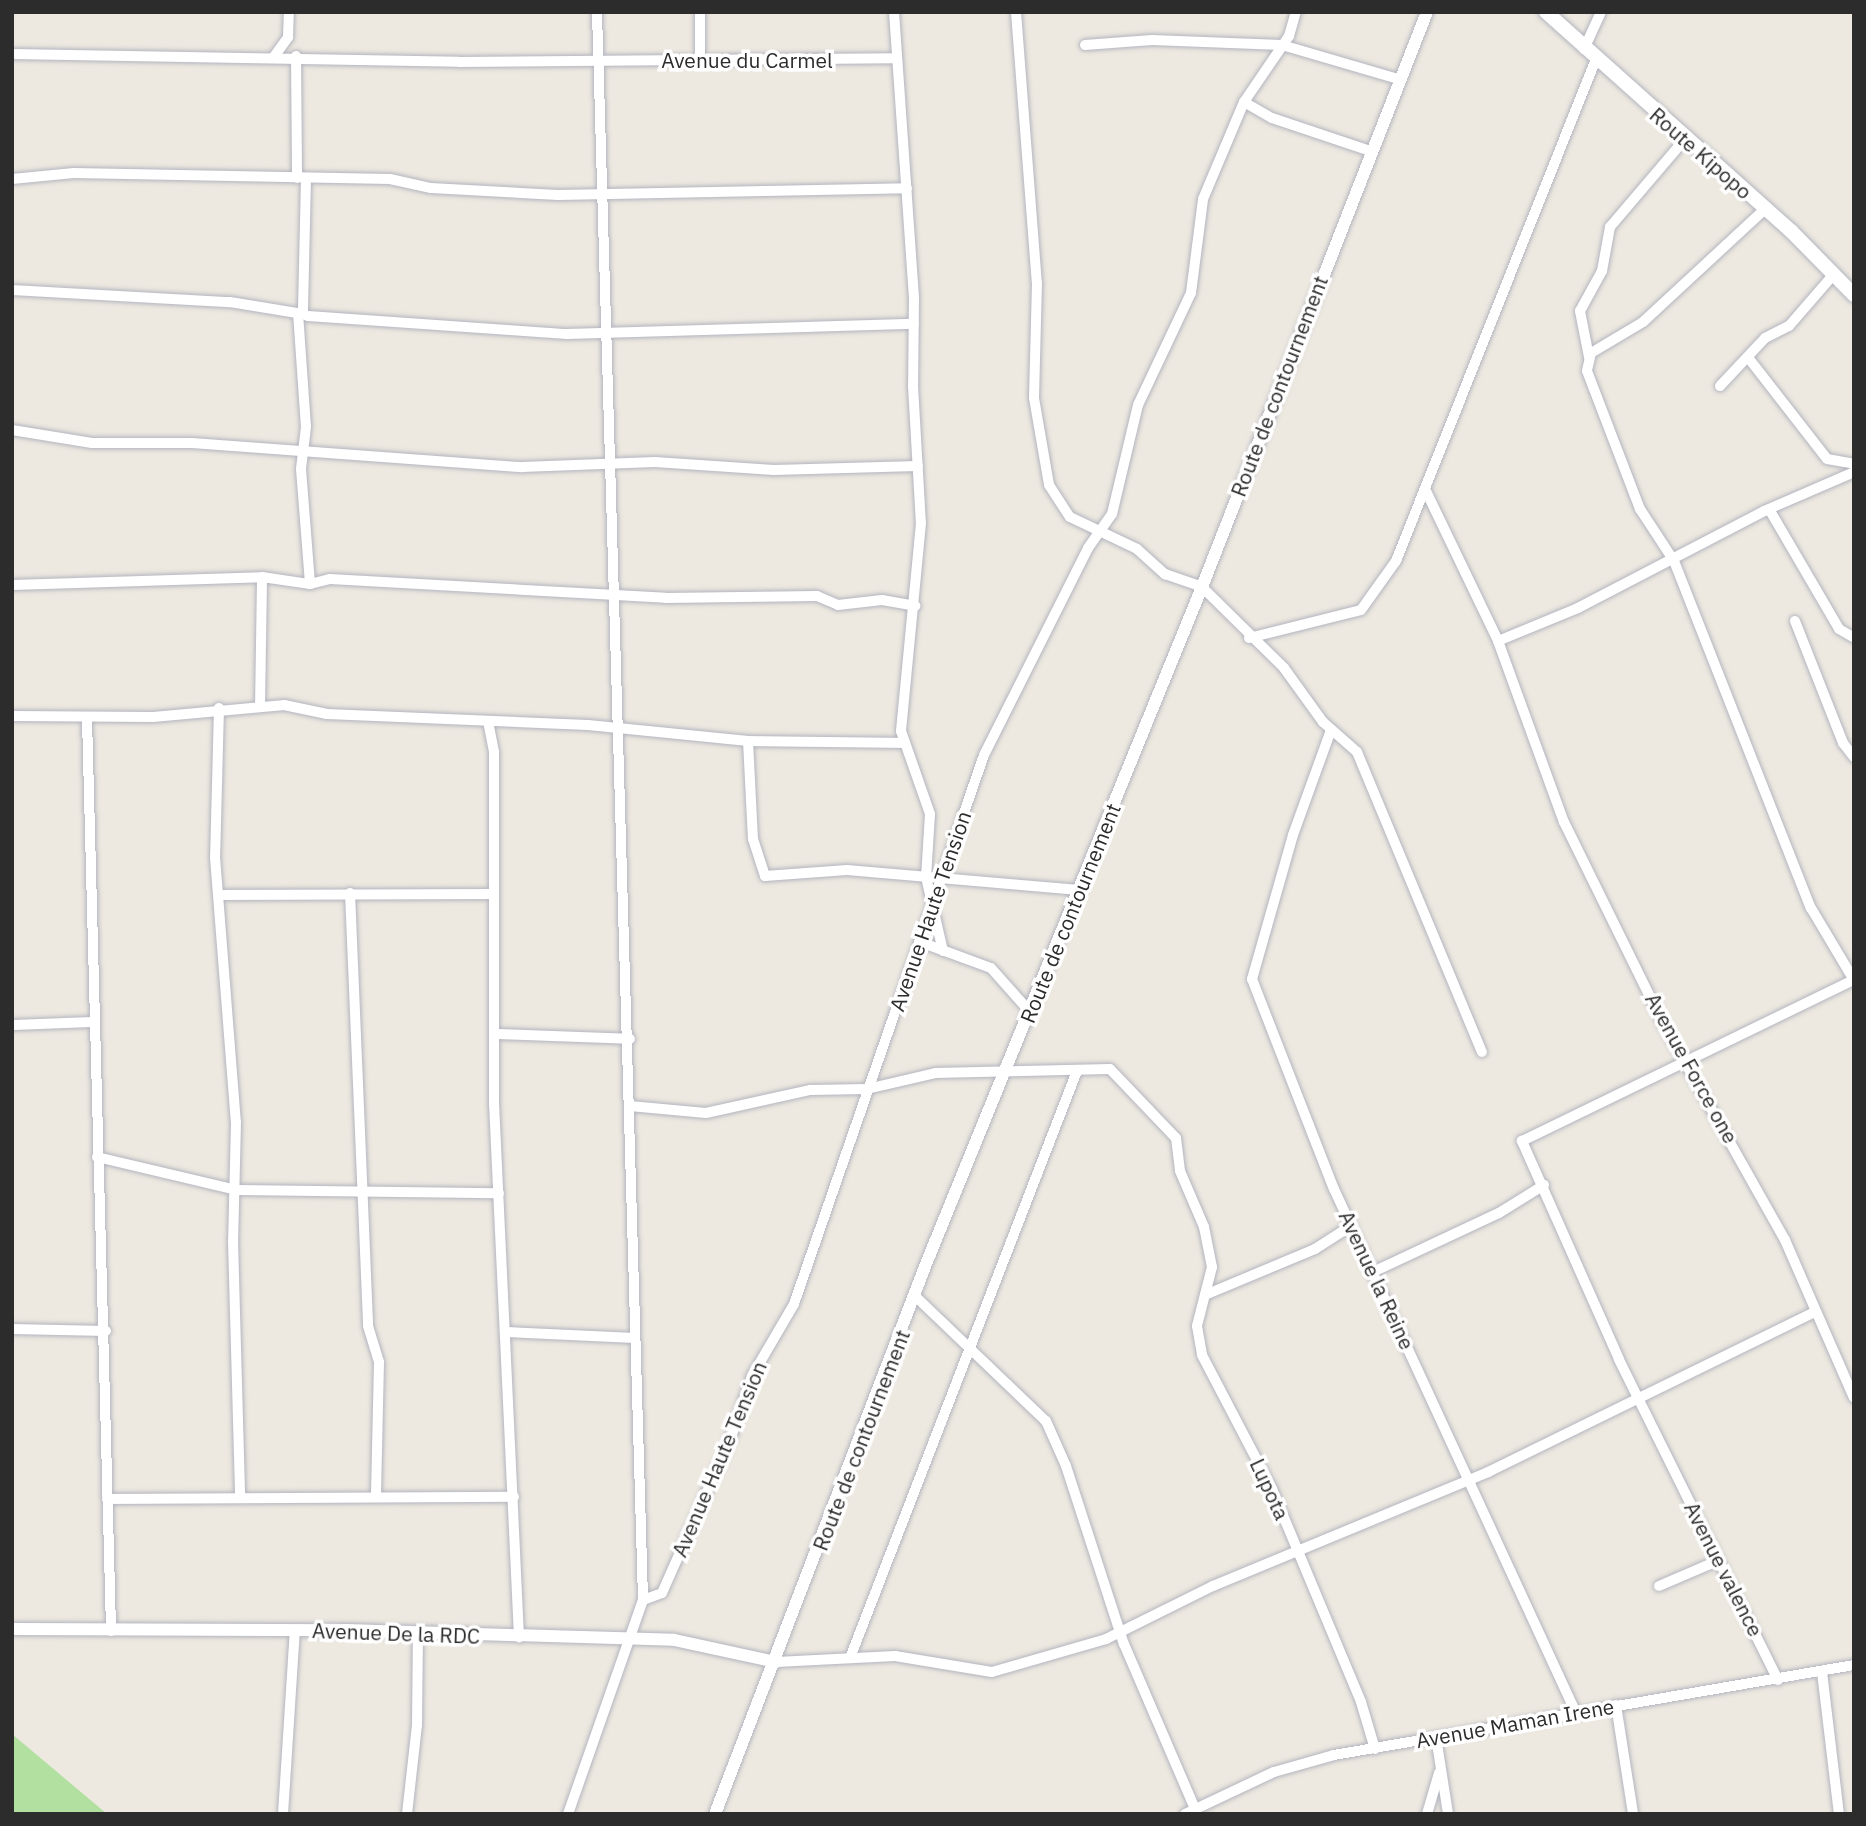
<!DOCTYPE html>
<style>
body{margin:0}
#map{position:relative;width:1866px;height:1826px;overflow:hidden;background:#ede8e0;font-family:"IBM Plex Sans",sans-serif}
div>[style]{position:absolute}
.green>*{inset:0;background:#b2e0a0}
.roads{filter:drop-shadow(0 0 2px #b3b5bf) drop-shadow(0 0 2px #b3b5bf)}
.minor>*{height:10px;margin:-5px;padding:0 5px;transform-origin:5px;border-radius:5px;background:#fff}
.tertiary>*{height:12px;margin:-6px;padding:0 6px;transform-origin:6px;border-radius:6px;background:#fff}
.secondary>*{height:14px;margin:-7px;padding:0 7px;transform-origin:7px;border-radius:7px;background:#fff}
span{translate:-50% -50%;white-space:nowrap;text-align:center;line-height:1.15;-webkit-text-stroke:7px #fff;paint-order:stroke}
.street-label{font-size:21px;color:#2c2c2c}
.frame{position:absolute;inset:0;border:14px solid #2c2c2c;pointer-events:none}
</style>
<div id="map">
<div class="green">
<i style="clip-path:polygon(12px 1734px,107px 1814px,12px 1814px)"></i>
</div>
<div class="roads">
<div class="minor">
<i style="left:597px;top:12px;width:1589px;rotate:88.34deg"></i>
<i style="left:700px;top:12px;width:47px;rotate:90deg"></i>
<i style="left:894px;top:12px;width:286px;rotate:86deg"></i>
<i style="left:914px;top:297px;width:89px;rotate:90.6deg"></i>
<i style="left:913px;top:386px;width:137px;rotate:86.7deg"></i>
<i style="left:921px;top:523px;width:209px;rotate:95.5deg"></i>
<i style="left:901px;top:731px;width:88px;rotate:70.7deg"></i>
<i style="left:930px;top:814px;width:63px;rotate:93.6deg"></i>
<i style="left:926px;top:877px;width:76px;rotate:77.1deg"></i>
<i style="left:1016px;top:12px;width:272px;rotate:85.6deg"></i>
<i style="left:1037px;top:283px;width:115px;rotate:91.5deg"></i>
<i style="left:1034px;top:398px;width:88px;rotate:80.2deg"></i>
<i style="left:1049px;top:485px;width:38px;rotate:57deg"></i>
<i style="left:1070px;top:517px;width:74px;rotate:25.5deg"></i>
<i style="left:1137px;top:549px;width:38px;rotate:42deg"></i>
<i style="left:1165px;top:574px;width:39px;rotate:19deg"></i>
<i style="left:1202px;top:587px;width:115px;rotate:44.6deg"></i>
<i style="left:1284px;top:668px;width:67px;rotate:54.2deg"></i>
<i style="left:1323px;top:722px;width:45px;rotate:41.4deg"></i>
<i style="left:1357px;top:752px;width:325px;rotate:67.4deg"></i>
<i style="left:1085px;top:45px;width:67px;rotate:-4.3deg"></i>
<i style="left:1152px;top:40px;width:130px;rotate:2.2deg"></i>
<i style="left:1282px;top:45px;width:121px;rotate:16.3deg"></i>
<i style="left:1584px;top:49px;width:41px;rotate:-65.3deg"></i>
<i style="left:12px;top:54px;width:447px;rotate:1deg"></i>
<i style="left:459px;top:62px;width:437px;rotate:-0.5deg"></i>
<i style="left:296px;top:56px;width:122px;rotate:89.5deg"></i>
<i style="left:273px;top:58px;width:26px;rotate:-54deg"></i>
<i style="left:288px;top:37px;width:25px;rotate:-88deg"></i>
<i style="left:1244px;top:102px;width:32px;rotate:30deg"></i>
<i style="left:1272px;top:118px;width:103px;rotate:18.6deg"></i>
<i style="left:306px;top:178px;width:136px;rotate:91.3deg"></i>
<i style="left:303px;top:314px;width:5px;rotate:22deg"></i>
<i style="left:308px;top:316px;width:260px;rotate:4deg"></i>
<i style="left:567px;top:334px;width:347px;rotate:-1.7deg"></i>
<i style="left:12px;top:179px;width:62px;rotate:-5.5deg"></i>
<i style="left:74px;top:173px;width:316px;rotate:1.1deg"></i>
<i style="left:390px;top:179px;width:42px;rotate:12.4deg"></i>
<i style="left:431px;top:188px;width:127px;rotate:3.2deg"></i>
<i style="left:558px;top:195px;width:349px;rotate:-1.1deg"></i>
<i style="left:1765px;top:209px;width:166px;rotate:137.2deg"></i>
<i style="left:1643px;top:322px;width:61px;rotate:149.2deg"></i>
<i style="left:1591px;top:353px;width:18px;rotate:103deg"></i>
<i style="left:1587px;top:371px;width:148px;rotate:69deg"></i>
<i style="left:1640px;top:509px;width:62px;rotate:56.8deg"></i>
<i style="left:1674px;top:561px;width:373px;rotate:68.5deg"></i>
<i style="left:1811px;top:908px;width:84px;rotate:59.2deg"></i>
<i style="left:12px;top:290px;width:218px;rotate:3.2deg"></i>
<i style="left:230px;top:302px;width:74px;rotate:9.3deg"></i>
<i style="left:298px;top:313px;width:114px;rotate:86deg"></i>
<i style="left:306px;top:427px;width:42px;rotate:96.8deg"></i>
<i style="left:301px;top:469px;width:115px;rotate:85.5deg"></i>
<i style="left:1589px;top:357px;width:47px;rotate:-101.1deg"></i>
<i style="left:1580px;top:311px;width:46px;rotate:-61.2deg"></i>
<i style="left:1602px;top:271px;width:45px;rotate:-79.7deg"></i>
<i style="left:1610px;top:227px;width:114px;rotate:-49.6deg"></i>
<i style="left:1750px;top:360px;width:125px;rotate:52.1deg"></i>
<i style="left:1827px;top:459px;width:27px;rotate:10deg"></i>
<i style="left:1720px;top:386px;width:66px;rotate:-46.8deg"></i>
<i style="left:1765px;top:338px;width:27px;rotate:-27deg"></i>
<i style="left:1789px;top:326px;width:69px;rotate:-49.1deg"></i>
<i style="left:12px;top:430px;width:81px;rotate:9.2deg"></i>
<i style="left:92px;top:443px;width:100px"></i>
<i style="left:192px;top:443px;width:331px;rotate:4.2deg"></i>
<i style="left:522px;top:467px;width:133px;rotate:-2.2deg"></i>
<i style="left:655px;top:462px;width:119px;rotate:3.8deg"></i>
<i style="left:774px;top:470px;width:144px;rotate:-1.6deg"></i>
<i style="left:1425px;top:489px;width:169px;rotate:64.3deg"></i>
<i style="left:1498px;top:641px;width:193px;rotate:70deg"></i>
<i style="left:1564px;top:822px;width:229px;rotate:63.8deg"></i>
<i style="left:1665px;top:1027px;width:244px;rotate:60.6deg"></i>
<i style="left:1785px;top:1240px;width:172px;rotate:66.4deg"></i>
<i style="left:1769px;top:509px;width:139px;rotate:59.7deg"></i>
<i style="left:1839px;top:629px;width:16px;rotate:30deg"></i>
<i style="left:12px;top:585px;width:250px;rotate:-1.8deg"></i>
<i style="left:262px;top:577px;width:49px;rotate:8.3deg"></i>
<i style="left:310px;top:584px;width:21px;rotate:-14deg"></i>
<i style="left:330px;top:579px;width:336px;rotate:3.2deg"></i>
<i style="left:665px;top:598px;width:152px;rotate:-0.8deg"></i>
<i style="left:817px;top:596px;width:23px;rotate:23deg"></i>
<i style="left:838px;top:605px;width:44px;rotate:-6.5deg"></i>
<i style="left:882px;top:600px;width:34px;rotate:10deg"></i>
<i style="left:1795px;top:621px;width:131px;rotate:68.5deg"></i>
<i style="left:1843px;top:743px;width:18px;rotate:52deg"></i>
<i style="left:1249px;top:638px;width:115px;rotate:-14deg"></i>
<i style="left:1361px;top:610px;width:60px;rotate:-54.5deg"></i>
<i style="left:1396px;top:561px;width:540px;rotate:-68.28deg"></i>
<i style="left:1498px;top:641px;width:87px;rotate:-22.4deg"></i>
<i style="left:1578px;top:608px;width:210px;rotate:-27.5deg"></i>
<i style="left:1764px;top:511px;width:98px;rotate:-23.4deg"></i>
<i style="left:260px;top:707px;width:130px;rotate:-89.1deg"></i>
<i style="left:219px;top:708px;width:149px;rotate:91.5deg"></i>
<i style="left:215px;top:857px;width:266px;rotate:85.5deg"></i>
<i style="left:236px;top:1122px;width:119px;rotate:91.4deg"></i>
<i style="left:233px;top:1241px;width:256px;rotate:88.4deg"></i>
<i style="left:12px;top:716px;width:141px;rotate:0.4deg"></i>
<i style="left:153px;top:717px;width:132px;rotate:-5.2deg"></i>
<i style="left:284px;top:705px;width:44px;rotate:11.8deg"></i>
<i style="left:327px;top:714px;width:261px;rotate:2.4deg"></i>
<i style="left:588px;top:725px;width:161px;rotate:5.7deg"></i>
<i style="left:748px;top:741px;width:98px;rotate:87.1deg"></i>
<i style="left:753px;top:839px;width:39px;rotate:72deg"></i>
<i style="left:765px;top:876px;width:82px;rotate:-4.2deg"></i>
<i style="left:847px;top:870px;width:233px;rotate:4.9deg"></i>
<i style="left:87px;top:718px;width:913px;rotate:88.49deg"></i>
<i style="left:488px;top:721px;width:32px;rotate:79deg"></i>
<i style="left:494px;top:752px;width:351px;rotate:90deg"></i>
<i style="left:494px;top:1103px;width:535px;rotate:87.32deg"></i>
<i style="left:1331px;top:730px;width:112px;rotate:109.9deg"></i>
<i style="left:1293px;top:835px;width:150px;rotate:105.9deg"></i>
<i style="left:1252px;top:979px;width:225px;rotate:68.7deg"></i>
<i style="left:1334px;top:1189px;width:577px;rotate:65.21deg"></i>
<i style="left:748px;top:741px;width:156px;rotate:0.7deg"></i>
<i style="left:350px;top:893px;width:433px;rotate:87.6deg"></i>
<i style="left:368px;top:1326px;width:38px;rotate:73deg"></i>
<i style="left:379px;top:1362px;width:133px;rotate:91.3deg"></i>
<i style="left:220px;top:895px;width:271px;rotate:-0.2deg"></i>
<i style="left:923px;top:943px;width:72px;rotate:20.2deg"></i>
<i style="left:991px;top:968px;width:59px;rotate:48.4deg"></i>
<i style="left:12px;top:1025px;width:81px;rotate:-2.1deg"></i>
<i style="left:496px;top:1034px;width:134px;rotate:2.1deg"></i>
<i style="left:630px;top:1106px;width:76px;rotate:5.3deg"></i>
<i style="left:706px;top:1113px;width:107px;rotate:-12.5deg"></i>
<i style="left:810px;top:1090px;width:57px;rotate:-1deg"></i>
<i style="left:867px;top:1089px;width:70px;rotate:-13.2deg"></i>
<i style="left:935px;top:1073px;width:175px;rotate:-1.3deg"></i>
<i style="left:1110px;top:1069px;width:95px;rotate:46.3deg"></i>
<i style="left:1176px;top:1138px;width:33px;rotate:83deg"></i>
<i style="left:1180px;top:1171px;width:61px;rotate:66.8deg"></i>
<i style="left:1204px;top:1227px;width:41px;rotate:78.7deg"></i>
<i style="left:1212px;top:1267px;width:61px;rotate:104.3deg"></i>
<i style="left:1197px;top:1326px;width:29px;rotate:80deg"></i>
<i style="left:1202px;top:1355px;width:151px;rotate:62.4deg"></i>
<i style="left:1272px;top:1489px;width:231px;rotate:67.3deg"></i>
<i style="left:1361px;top:1702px;width:49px;rotate:73.4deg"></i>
<i style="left:97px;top:1157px;width:144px;rotate:13.3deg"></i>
<i style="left:237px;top:1190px;width:262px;rotate:0.7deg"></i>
<i style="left:1375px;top:1271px;width:137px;rotate:-25.1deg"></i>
<i style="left:1499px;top:1213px;width:53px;rotate:-31.9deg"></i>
<i style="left:1205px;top:1295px;width:119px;rotate:-22.7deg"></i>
<i style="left:1315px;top:1249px;width:43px;rotate:-32.6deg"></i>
<i style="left:915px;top:1296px;width:181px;rotate:43.7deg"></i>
<i style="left:1046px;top:1421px;width:49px;rotate:66deg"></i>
<i style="left:1066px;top:1466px;width:187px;rotate:72deg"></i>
<i style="left:1124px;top:1644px;width:180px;rotate:66.7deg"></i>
<i style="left:12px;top:1329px;width:94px;rotate:1.2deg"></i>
<i style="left:507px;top:1332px;width:128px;rotate:2.7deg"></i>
<i style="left:107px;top:1499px;width:407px;rotate:-0.3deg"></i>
<i style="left:1659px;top:1586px;width:63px;rotate:-23.3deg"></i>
<i style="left:850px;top:1658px;width:629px;rotate:-68.86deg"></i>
<i style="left:776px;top:1662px;width:119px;rotate:-2.9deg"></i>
<i style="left:895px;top:1656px;width:98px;rotate:9.4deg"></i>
<i style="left:992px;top:1672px;width:119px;rotate:-16.1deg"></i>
<i style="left:1106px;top:1639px;width:119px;rotate:-26.4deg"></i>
<i style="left:1213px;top:1586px;width:298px;rotate:-22.5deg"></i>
<i style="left:1488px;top:1472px;width:361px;rotate:-26.1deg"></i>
<i style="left:1822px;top:1672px;width:143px;rotate:83.2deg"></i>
<i style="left:1778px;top:1680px;width:358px;rotate:-116.4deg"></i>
<i style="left:1619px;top:1359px;width:239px;rotate:-114deg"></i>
<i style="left:1522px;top:1141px;width:368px;rotate:-25.9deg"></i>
<i style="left:1616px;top:1705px;width:110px;rotate:81.1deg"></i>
<i style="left:1436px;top:1737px;width:78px;rotate:81.1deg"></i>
<i style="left:283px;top:1814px;width:184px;rotate:-86.3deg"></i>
<i style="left:407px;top:1814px;width:90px;rotate:-83.6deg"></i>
<i style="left:417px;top:1725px;width:93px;rotate:-89.4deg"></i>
<i style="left:568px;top:1814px;width:227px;rotate:-70.7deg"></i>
<i style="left:643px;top:1600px;width:20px;rotate:-20deg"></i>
<i style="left:662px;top:1593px;width:171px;rotate:-66.1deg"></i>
<i style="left:731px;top:1437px;width:65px;rotate:-71deg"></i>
<i style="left:752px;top:1376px;width:83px;rotate:-59.7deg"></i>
<i style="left:794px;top:1304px;width:581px;rotate:-70.91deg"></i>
<i style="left:984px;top:755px;width:232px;rotate:-63.3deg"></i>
<i style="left:1088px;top:548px;width:42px;rotate:-54.8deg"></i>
<i style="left:1112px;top:514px;width:112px;rotate:-76.6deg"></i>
<i style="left:1138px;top:405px;width:124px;rotate:-64.7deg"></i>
<i style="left:1191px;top:293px;width:95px;rotate:-82.7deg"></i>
<i style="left:1203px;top:199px;width:105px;rotate:-67.1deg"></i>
<i style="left:1244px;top:102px;width:80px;rotate:-55.7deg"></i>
<i style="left:1289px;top:36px;width:25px;rotate:-74deg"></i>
<i style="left:1185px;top:1814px;width:98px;rotate:-25.3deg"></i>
<i style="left:1274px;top:1772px;width:62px;rotate:-15.8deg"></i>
<i style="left:1334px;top:1755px;width:528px;rotate:-9.82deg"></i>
<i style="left:1427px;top:1814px;width:43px;rotate:-73.7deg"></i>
</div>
<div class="tertiary">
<i style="left:12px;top:1629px;width:332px;rotate:0.2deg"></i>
<i style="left:344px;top:1630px;width:330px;rotate:1.7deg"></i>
<i style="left:674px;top:1640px;width:104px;rotate:12.2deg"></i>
<i style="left:715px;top:1814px;width:589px;rotate:-69.01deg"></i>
<i style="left:926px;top:1264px;width:731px;rotate:-67.82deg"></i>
<i style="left:1202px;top:587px;width:617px;rotate:-68.63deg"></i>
</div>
<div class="secondary">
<i style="left:1546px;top:12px;width:329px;rotate:41.8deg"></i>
<i style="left:1791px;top:231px;width:90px;rotate:45.5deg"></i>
</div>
</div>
<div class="street-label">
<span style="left:747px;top:60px">Avenue du Carmel</span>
<span style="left:1701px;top:153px;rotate:41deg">Route Kipopo</span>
<span style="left:1279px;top:386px;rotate:-69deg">Route de contournement</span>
<span style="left:930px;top:911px;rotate:-71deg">Avenue Haute Tension</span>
<span style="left:1070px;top:913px;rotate:-68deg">Route de contournement</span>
<span style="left:1692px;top:1068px;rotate:61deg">Avenue Force one</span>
<span style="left:1377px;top:1280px;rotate:65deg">Avenue la Reine</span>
<span style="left:861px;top:1440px;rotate:-69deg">Route de contournement</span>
<span style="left:719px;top:1459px;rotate:-67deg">Avenue Haute Tension</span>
<span style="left:1270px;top:1489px;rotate:65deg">Lupota</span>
<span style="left:1724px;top:1569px;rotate:63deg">Avenue valence</span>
<span style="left:396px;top:1633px;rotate:2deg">Avenue De la RDC</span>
<span style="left:1515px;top:1723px;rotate:-10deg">Avenue Maman Irene</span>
</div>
<div class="frame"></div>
</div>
